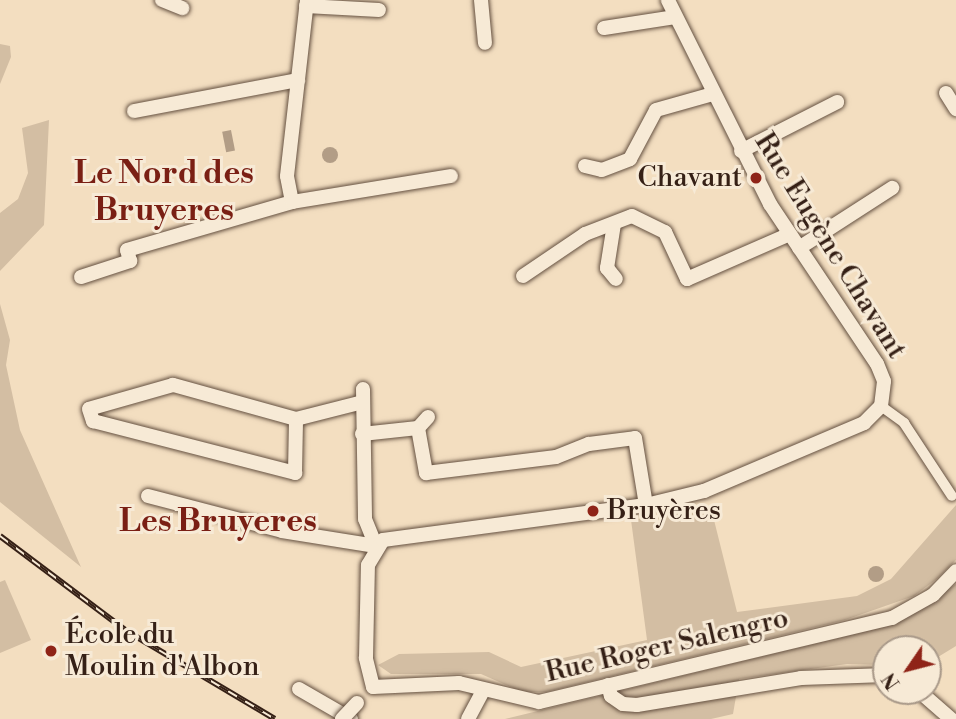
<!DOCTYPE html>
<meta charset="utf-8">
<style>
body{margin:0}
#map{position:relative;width:956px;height:719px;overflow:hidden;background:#f3dec0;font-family:"Libre Bodoni",serif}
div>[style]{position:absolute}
.green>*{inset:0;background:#d3bea3}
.water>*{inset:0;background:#b29d86;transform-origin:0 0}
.round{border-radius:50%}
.roads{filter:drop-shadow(0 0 2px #645040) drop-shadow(0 0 2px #645040)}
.pedestrian>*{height:10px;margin:-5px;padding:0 5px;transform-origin:5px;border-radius:5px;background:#f7ead6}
.minor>*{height:14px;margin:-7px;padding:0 7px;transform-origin:7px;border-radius:7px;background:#f7ead6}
.rail>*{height:6px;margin-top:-3px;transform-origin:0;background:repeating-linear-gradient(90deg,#f7ead6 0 10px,#352016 0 20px);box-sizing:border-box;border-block:2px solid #352016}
.bridges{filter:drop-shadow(0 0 2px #645040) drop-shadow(0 0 2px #645040)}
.minor-bridge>*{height:14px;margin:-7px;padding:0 7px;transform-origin:7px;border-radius:7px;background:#f7ead6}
.dots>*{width:19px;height:19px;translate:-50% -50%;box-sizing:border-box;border:4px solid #f7ead6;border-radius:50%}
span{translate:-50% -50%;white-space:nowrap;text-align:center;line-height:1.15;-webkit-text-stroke:6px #f7ead6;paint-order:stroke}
.poi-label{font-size:28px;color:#352016}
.right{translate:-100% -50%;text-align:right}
.left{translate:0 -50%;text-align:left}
.street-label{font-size:28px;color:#352016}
.quarter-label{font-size:32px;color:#7a1f14;font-weight:700}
.north{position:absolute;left:872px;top:635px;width:70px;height:70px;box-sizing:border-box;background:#f7ead6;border:2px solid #a99989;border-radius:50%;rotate:235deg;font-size:19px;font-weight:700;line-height:28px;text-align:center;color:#352016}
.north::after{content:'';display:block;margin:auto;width:24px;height:32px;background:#8f2418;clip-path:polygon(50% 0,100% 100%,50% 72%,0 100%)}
</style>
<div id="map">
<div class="green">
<i style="clip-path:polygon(0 44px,10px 46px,11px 57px,0 84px)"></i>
<i style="clip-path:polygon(49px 120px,44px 225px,0 271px,0 213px,18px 199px,28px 173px,22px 128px)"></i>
<i style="clip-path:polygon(0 304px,10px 340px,6px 365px,20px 430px,81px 567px,0 502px)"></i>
<i style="clip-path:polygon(956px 505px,956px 560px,938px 578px,914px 596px,845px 620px,546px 692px,522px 692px,481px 674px,391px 674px,378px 665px,399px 654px,489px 652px,521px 667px,647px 640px,631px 520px,711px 508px,737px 612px,857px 596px,891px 579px)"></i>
<i style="clip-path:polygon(5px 580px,31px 640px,0 653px,0 582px)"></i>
<i style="clip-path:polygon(956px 584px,956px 646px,938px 657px,928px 659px,928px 649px,886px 649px,886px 665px,847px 664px,739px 679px,733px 714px,711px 719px,505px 719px,896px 624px)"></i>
</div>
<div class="water">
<i style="left:231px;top:130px;width:21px;height:9px;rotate:79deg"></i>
<i class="round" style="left:322px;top:147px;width:16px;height:16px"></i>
<i class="round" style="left:868px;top:566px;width:16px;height:16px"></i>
</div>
<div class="roads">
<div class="pedestrian">
<i style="left:881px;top:406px;width:29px;rotate:36deg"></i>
<i style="left:904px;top:423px;width:87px;rotate:56.7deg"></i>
</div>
<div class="minor">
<i style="left:162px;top:0;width:22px;rotate:22deg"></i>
<i style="left:481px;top:0;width:43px;rotate:84.7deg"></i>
<i style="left:306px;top:6px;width:73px;rotate:3.1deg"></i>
<i style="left:604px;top:28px;width:72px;rotate:-8.8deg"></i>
<i style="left:946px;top:93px;width:19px;rotate:58deg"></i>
<i style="left:134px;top:111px;width:167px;rotate:-10.7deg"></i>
<i style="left:741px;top:151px;width:108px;rotate:-27deg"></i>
<i style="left:585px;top:166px;width:17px;rotate:13deg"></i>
<i style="left:602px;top:170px;width:30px;rotate:-21deg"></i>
<i style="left:630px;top:159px;width:55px;rotate:-62deg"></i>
<i style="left:656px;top:110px;width:59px;rotate:-15.7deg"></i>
<i style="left:292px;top:202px;width:26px;rotate:-101deg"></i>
<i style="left:287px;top:176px;width:177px;rotate:-83.5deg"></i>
<i style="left:614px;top:224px;width:45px;rotate:99deg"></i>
<i style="left:607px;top:268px;width:14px;rotate:51deg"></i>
<i style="left:799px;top:248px;width:111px;rotate:-32.8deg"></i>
<i style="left:523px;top:276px;width:75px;rotate:-34.1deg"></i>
<i style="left:585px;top:234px;width:50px;rotate:-21deg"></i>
<i style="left:632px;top:216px;width:37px;rotate:26deg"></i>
<i style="left:665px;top:232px;width:52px;rotate:64.9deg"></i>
<i style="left:687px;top:279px;width:112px;rotate:-23.6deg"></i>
<i style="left:81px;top:277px;width:52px;rotate:-18.1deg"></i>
<i style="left:130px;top:261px;width:11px;rotate:-105deg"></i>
<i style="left:127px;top:250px;width:172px;rotate:-16.2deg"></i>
<i style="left:292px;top:202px;width:161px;rotate:-9.3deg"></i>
<i style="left:363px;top:389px;width:130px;rotate:89.1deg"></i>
<i style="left:365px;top:519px;width:29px;rotate:68deg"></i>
<i style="left:428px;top:417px;width:15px;rotate:132deg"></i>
<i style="left:418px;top:428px;width:46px;rotate:79.9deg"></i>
<i style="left:426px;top:473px;width:131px;rotate:-7deg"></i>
<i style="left:556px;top:457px;width:35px;rotate:-22deg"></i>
<i style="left:589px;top:444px;width:46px;rotate:-7.4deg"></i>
<i style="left:635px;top:438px;width:68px;rotate:80.7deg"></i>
<i style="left:296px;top:419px;width:128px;rotate:-164.5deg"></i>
<i style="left:173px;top:385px;width:87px;rotate:164.1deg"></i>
<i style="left:89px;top:409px;width:13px;rotate:72deg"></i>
<i style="left:93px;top:421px;width:209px;rotate:14.4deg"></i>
<i style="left:295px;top:473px;width:54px;rotate:-88.9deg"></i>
<i style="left:296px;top:419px;width:69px;rotate:-14.2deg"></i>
<i style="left:362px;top:434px;width:56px;rotate:-6.1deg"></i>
<i style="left:148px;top:496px;width:138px;rotate:14.6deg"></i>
<i style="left:282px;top:531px;width:95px;rotate:9.1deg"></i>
<i style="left:608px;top:685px;width:11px;rotate:75deg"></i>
<i style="left:611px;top:696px;width:14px;rotate:34deg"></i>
<i style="left:623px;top:704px;width:14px;rotate:4deg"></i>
<i style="left:637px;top:705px;width:166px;rotate:-9.3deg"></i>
<i style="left:801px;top:678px;width:85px;rotate:-2deg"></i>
<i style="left:373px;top:687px;width:30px;rotate:-104deg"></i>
<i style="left:366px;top:658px;width:93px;rotate:-88.8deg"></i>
<i style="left:368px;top:565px;width:29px;rotate:-59deg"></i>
<i style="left:383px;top:540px;width:265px;rotate:-7.6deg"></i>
<i style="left:646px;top:505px;width:60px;rotate:-13.6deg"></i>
<i style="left:704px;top:491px;width:174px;rotate:-23deg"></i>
<i style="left:864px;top:423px;width:24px;rotate:-45deg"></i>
<i style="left:881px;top:406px;width:25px;rotate:-83deg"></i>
<i style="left:884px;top:381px;width:18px;rotate:-112deg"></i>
<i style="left:877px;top:364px;width:192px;rotate:-123.8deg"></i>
<i style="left:770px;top:204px;width:228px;rotate:-116.6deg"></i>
<i style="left:373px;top:687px;width:86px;rotate:-2.7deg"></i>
<i style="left:459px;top:683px;width:82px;rotate:13.4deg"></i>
<i style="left:539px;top:702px;width:363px;rotate:-13.4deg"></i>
<i style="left:892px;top:618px;width:47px;rotate:-29.3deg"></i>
<i style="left:933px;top:595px;width:33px;rotate:-46deg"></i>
<i style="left:299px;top:689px;width:60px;rotate:30deg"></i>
<i style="left:919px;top:691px;width:43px;rotate:41.2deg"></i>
<i style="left:468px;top:719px;width:32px;rotate:-62deg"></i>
</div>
</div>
<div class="rail">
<i style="left:0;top:536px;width:156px;rotate:36.9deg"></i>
<i style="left:125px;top:630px;width:174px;rotate:30.7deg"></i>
</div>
<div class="bridges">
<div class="minor-bridge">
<i style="left:342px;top:719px;width:22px;rotate:-47deg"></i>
</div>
</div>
<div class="dots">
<i style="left:756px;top:178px;background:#8f2418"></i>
<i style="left:593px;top:511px;background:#8f2418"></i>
<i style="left:51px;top:651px;background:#8f2418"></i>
</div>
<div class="poi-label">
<span class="right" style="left:742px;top:178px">Chavant</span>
<span class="left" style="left:607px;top:511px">Bruyères</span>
<span class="left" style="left:65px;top:651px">École du<br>Moulin d'Albon</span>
</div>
<div class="street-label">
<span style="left:830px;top:246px;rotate:58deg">Rue Eugène Chavant</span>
<span style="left:667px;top:646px;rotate:-13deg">Rue Roger Salengro</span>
</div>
<div class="quarter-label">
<span style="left:164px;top:192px">Le Nord des<br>Bruyeres</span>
<span style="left:218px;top:521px">Les Bruyeres</span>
</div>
<div class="north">N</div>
</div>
